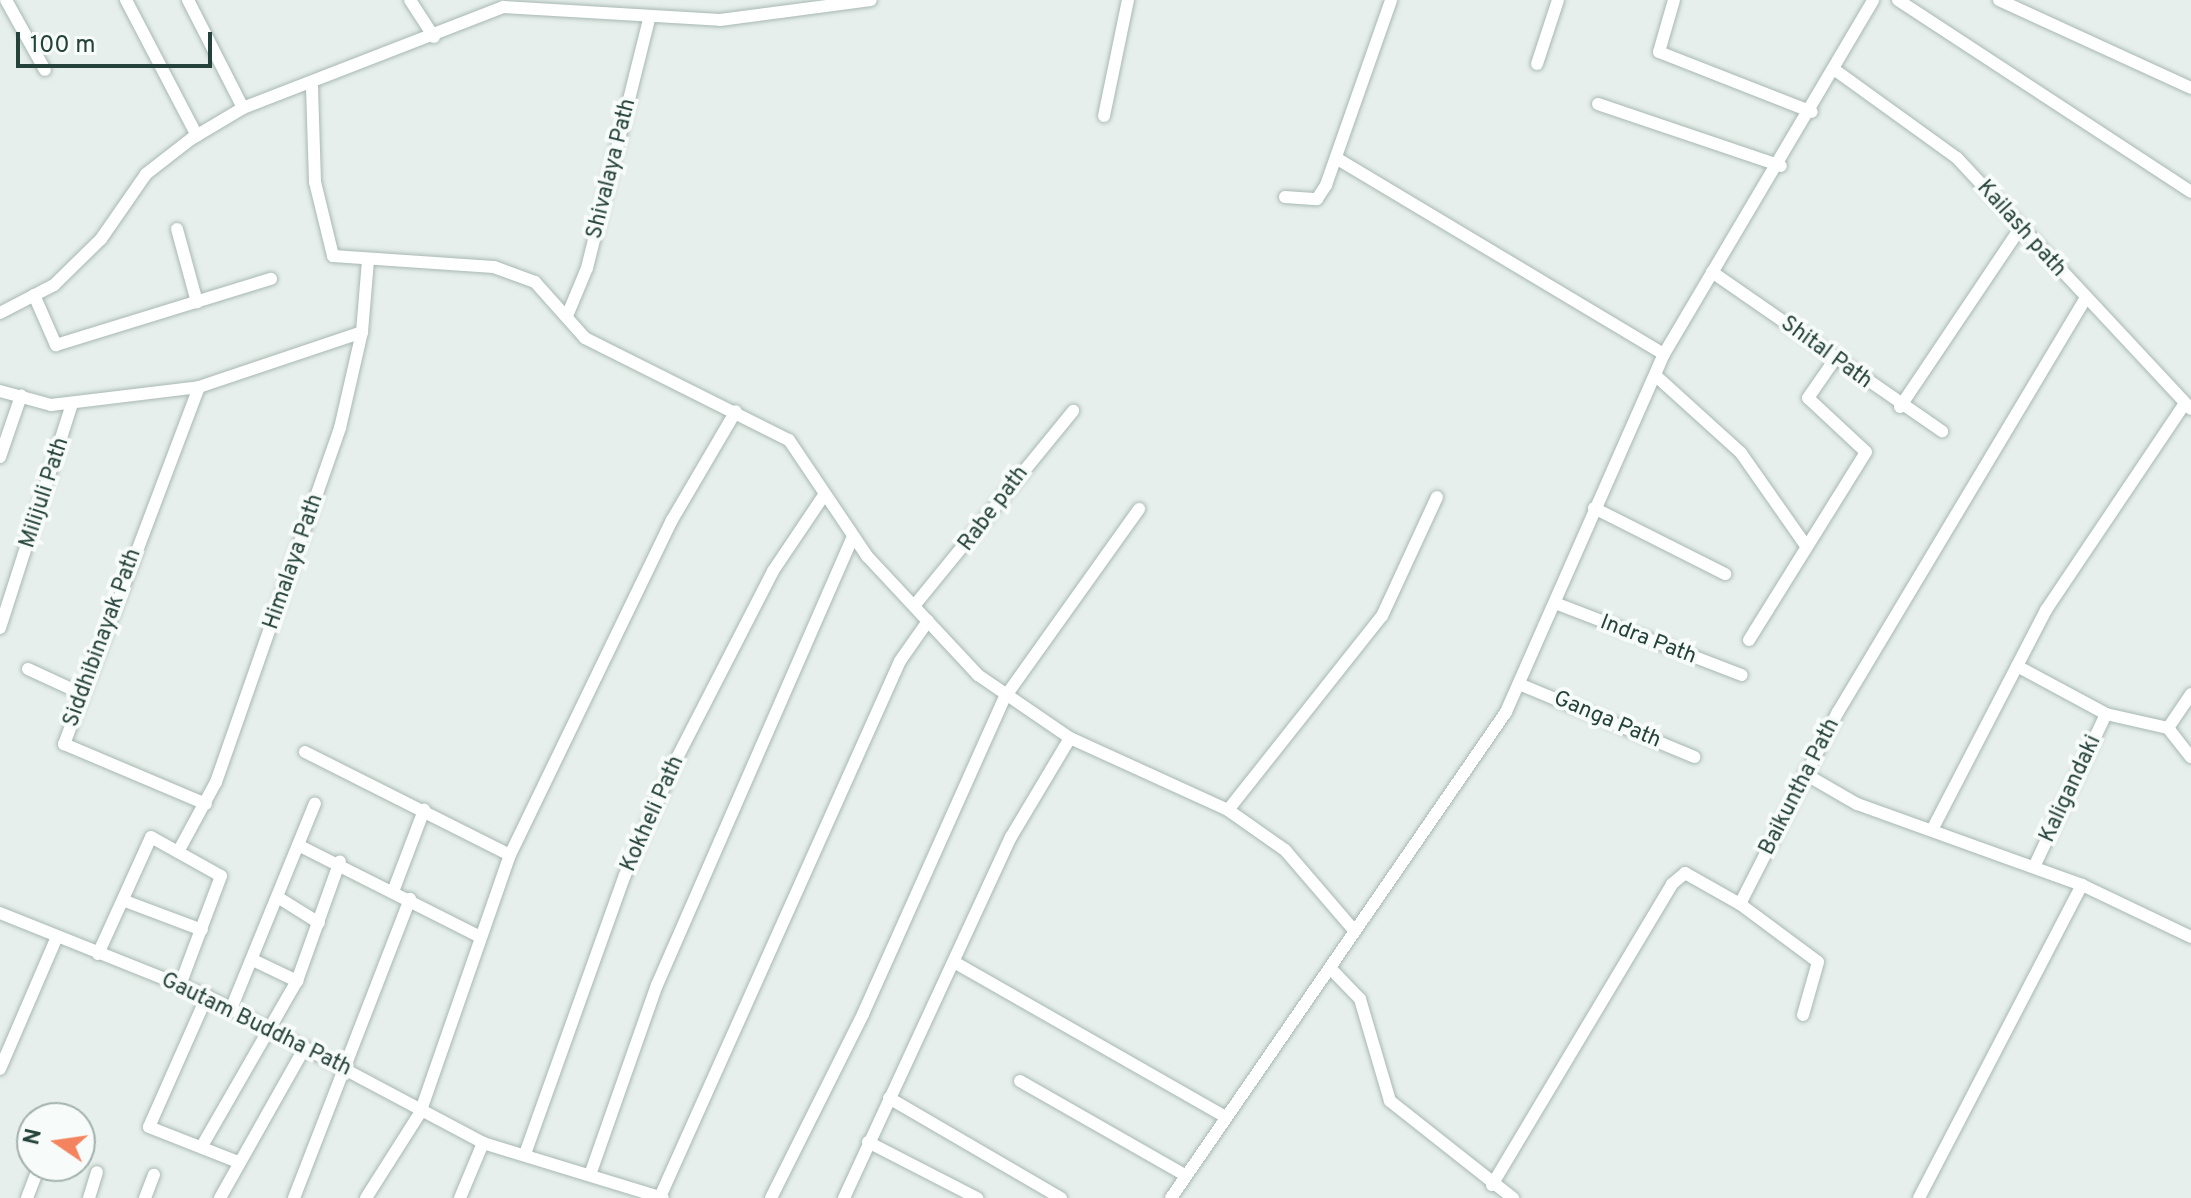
<!DOCTYPE html>
<style>
body{margin:0}
#map{position:relative;width:2191px;height:1198px;overflow:hidden;background:#e6efeb;font-family:Overpass,sans-serif}
div>[style]{position:absolute}
.roads{filter:drop-shadow(0 0 2px #a8b8b2) drop-shadow(0 0 2px #a8b8b2)}
.street>*{height:12px;margin:-6px;padding:0 6px;transform-origin:6px;border-radius:6px;background:#fff}
span{translate:-50% -50%;white-space:nowrap;text-align:center;line-height:1.15;-webkit-text-stroke:8px #f7fbf9;paint-order:stroke}
.street-label{font-size:22px;color:#24423a}
.north{position:absolute;left:16px;top:1102px;width:80px;height:80px;box-sizing:border-box;background:#f7fbf9;border:2px solid #a3b1ad;border-radius:50%;rotate:283deg;font-size:22px;font-weight:700;line-height:32px;text-align:center;color:#24423a}
.north::after{content:'';display:block;margin:auto;width:28px;height:36px;background:#f4845f;clip-path:polygon(50% 0,100% 100%,50% 72%,0 100%)}
.scale{position:absolute;left:16px;top:32px;width:196px;height:36px;box-sizing:border-box;border:4px solid #24423a;border-top:0;padding-left:10px;font-size:24px;line-height:28px;white-space:nowrap;color:#24423a;-webkit-text-stroke:6px #f7fbf9;paint-order:stroke}
</style>
<div id="map">
<div class="roads">
<div class="street">
<i style="left:6px;top:0;width:80px;rotate:60.9deg"></i>
<i style="left:126px;top:0;width:153px;rotate:62.4deg"></i>
<i style="left:188px;top:0;width:121px;rotate:63deg"></i>
<i style="left:410px;top:0;width:44px;rotate:57deg"></i>
<i style="left:1674px;top:0;width:54px;rotate:106.1deg"></i>
<i style="left:1659px;top:52px;width:164px;rotate:21.4deg"></i>
<i style="left:1898px;top:0;width:350px;rotate:33.2deg"></i>
<i style="left:1999px;top:0;width:211px;rotate:24.6deg"></i>
<i style="left:1537px;top:64px;width:67px;rotate:-71.8deg"></i>
<i style="left:1835px;top:70px;width:150px;rotate:35.8deg"></i>
<i style="left:1957px;top:158px;width:343px;rotate:47deg"></i>
<i style="left:312px;top:87px;width:95px;rotate:88.2deg"></i>
<i style="left:315px;top:182px;width:76px;rotate:76.3deg"></i>
<i style="left:333px;top:256px;width:161px;rotate:3.9deg"></i>
<i style="left:494px;top:267px;width:44px;rotate:20.1deg"></i>
<i style="left:535px;top:282px;width:75px;rotate:48.2deg"></i>
<i style="left:585px;top:338px;width:228px;rotate:26.6deg"></i>
<i style="left:789px;top:440px;width:140px;rotate:56.1deg"></i>
<i style="left:867px;top:556px;width:163px;rotate:47deg"></i>
<i style="left:978px;top:675px;width:112px;rotate:34.4deg"></i>
<i style="left:1070px;top:738px;width:174px;rotate:24.5deg"></i>
<i style="left:1228px;top:810px;width:70px;rotate:35.1deg"></i>
<i style="left:1285px;top:850px;width:104px;rotate:49.3deg"></i>
<i style="left:1598px;top:104px;width:193px;rotate:18.7deg"></i>
<i style="left:1104px;top:116px;width:118px;rotate:-78.3deg"></i>
<i style="left:1336px;top:158px;width:382px;rotate:30.9deg"></i>
<i style="left:1285px;top:197px;width:32px;rotate:4deg"></i>
<i style="left:1317px;top:199px;width:17px;rotate:-57deg"></i>
<i style="left:1326px;top:185px;width:196px;rotate:-70.6deg"></i>
<i style="left:177px;top:229px;width:76px;rotate:74.7deg"></i>
<i style="left:1712px;top:272px;width:280px;rotate:34.7deg"></i>
<i style="left:34px;top:295px;width:55px;rotate:66.3deg"></i>
<i style="left:56px;top:345px;width:225px;rotate:-17.1deg"></i>
<i style="left:0;top:313px;width:61px;rotate:-27.4deg"></i>
<i style="left:54px;top:285px;width:66px;rotate:-44.4deg"></i>
<i style="left:101px;top:239px;width:79px;rotate:-55.3deg"></i>
<i style="left:146px;top:174px;width:57px;rotate:-37.9deg"></i>
<i style="left:191px;top:139px;width:61px;rotate:-30.8deg"></i>
<i style="left:243px;top:108px;width:279px;rotate:-21.2deg"></i>
<i style="left:503px;top:7px;width:217px;rotate:3.4deg"></i>
<i style="left:720px;top:20px;width:152px;rotate:-7.5deg"></i>
<i style="left:567px;top:316px;width:52px;rotate:-67.4deg"></i>
<i style="left:587px;top:268px;width:257px;rotate:-76deg"></i>
<i style="left:1655px;top:375px;width:116px;rotate:42.2deg"></i>
<i style="left:1741px;top:453px;width:113px;rotate:55deg"></i>
<i style="left:199px;top:387px;width:382px;rotate:110.7deg"></i>
<i style="left:64px;top:744px;width:154px;rotate:22.9deg"></i>
<i style="left:0;top:391px;width:53px;rotate:15.4deg"></i>
<i style="left:51px;top:405px;width:149px;rotate:-6.9deg"></i>
<i style="left:199px;top:387px;width:172px;rotate:-18.6deg"></i>
<i style="left:1900px;top:407px;width:217px;rotate:-56.1deg"></i>
<i style="left:0;top:457px;width:65px;rotate:-71deg"></i>
<i style="left:1594px;top:508px;width:147px;rotate:26.7deg"></i>
<i style="left:1555px;top:603px;width:200px;rotate:21.1deg"></i>
<i style="left:914px;top:606px;width:252px;rotate:-50.8deg"></i>
<i style="left:0;top:628px;width:235px;rotate:-72.2deg"></i>
<i style="left:1749px;top:640px;width:221px;rotate:-58.1deg"></i>
<i style="left:1866px;top:452px;width:79px;rotate:-137deg"></i>
<i style="left:1808px;top:398px;width:47px;rotate:-55.3deg"></i>
<i style="left:2017px;top:666px;width:101px;rotate:28.3deg"></i>
<i style="left:2106px;top:714px;width:169px;rotate:115.2deg"></i>
<i style="left:28px;top:669px;width:60px;rotate:24.8deg"></i>
<i style="left:1519px;top:684px;width:190px;rotate:22.6deg"></i>
<i style="left:2106px;top:714px;width:64px;rotate:12.7deg"></i>
<i style="left:2168px;top:728px;width:41px;rotate:-55.9deg"></i>
<i style="left:2168px;top:728px;width:37px;rotate:52deg"></i>
<i style="left:305px;top:752px;width:229px;rotate:26.7deg"></i>
<i style="left:1805px;top:774px;width:60px;rotate:30deg"></i>
<i style="left:1857px;top:804px;width:239px;rotate:19.8deg"></i>
<i style="left:2082px;top:885px;width:121px;rotate:25.5deg"></i>
<i style="left:1228px;top:810px;width:248px;rotate:-51.6deg"></i>
<i style="left:1382px;top:616px;width:131px;rotate:-65.2deg"></i>
<i style="left:1932px;top:830px;width:248px;rotate:-62.6deg"></i>
<i style="left:2046px;top:610px;width:249px;rotate:-56.1deg"></i>
<i style="left:298px;top:845px;width:204px;rotate:26.8deg"></i>
<i style="left:178px;top:852px;width:80px;rotate:-61.5deg"></i>
<i style="left:216px;top:782px;width:375px;rotate:-70.7deg"></i>
<i style="left:340px;top:428px;width:98px;rotate:-77.1deg"></i>
<i style="left:362px;top:332px;width:72px;rotate:-85.2deg"></i>
<i style="left:394px;top:889px;width:85px;rotate:-69.2deg"></i>
<i style="left:279px;top:898px;width:47px;rotate:32deg"></i>
<i style="left:125px;top:901px;width:82px;rotate:20.6deg"></i>
<i style="left:1740px;top:904px;width:97px;rotate:36.6deg"></i>
<i style="left:1818px;top:962px;width:55px;rotate:105.8deg"></i>
<i style="left:0;top:913px;width:223px;rotate:21.8deg"></i>
<i style="left:207px;top:996px;width:313px;rotate:28deg"></i>
<i style="left:483px;top:1143px;width:188px;rotate:17deg"></i>
<i style="left:98px;top:954px;width:128px;rotate:-65.6deg"></i>
<i style="left:151px;top:837px;width:80px;rotate:29.1deg"></i>
<i style="left:221px;top:876px;width:116px;rotate:110.6deg"></i>
<i style="left:255px;top:961px;width:47px;rotate:25.5deg"></i>
<i style="left:954px;top:962px;width:311px;rotate:29.7deg"></i>
<i style="left:1330px;top:968px;width:43px;rotate:45.9deg"></i>
<i style="left:1360px;top:999px;width:106px;rotate:73.6deg"></i>
<i style="left:1390px;top:1101px;width:157px;rotate:38.3deg"></i>
<i style="left:207px;top:996px;width:143px;rotate:113.9deg"></i>
<i style="left:149px;top:1127px;width:96px;rotate:21.5deg"></i>
<i style="left:231px;top:1009px;width:222px;rotate:-67.8deg"></i>
<i style="left:0;top:1069px;width:139px;rotate:-66.7deg"></i>
<i style="left:1020px;top:1081px;width:190px;rotate:29.7deg"></i>
<i style="left:889px;top:1098px;width:199px;rotate:30.2deg"></i>
<i style="left:868px;top:1142px;width:123px;rotate:27.2deg"></i>
<i style="left:202px;top:1146px;width:190px;rotate:-60.1deg"></i>
<i style="left:297px;top:981px;width:127px;rotate:-70.3deg"></i>
<i style="left:525px;top:1154px;width:296px;rotate:-70.3deg"></i>
<i style="left:625px;top:875px;width:126px;rotate:-66.1deg"></i>
<i style="left:676px;top:760px;width:212px;rotate:-62.8deg"></i>
<i style="left:773px;top:571px;width:92px;rotate:-56.1deg"></i>
<i style="left:591px;top:1172px;width:198px;rotate:-70.6deg"></i>
<i style="left:657px;top:985px;width:490px;rotate:-66.4deg"></i>
<i style="left:1492px;top:1185px;width:351px;rotate:-59.1deg"></i>
<i style="left:1672px;top:884px;width:17px;rotate:-40deg"></i>
<i style="left:1685px;top:873px;width:63px;rotate:29.4deg"></i>
<i style="left:1740px;top:904px;width:216px;rotate:-63deg"></i>
<i style="left:1838px;top:712px;width:479px;rotate:-59.1deg"></i>
<i style="left:660px;top:1197px;width:587px;rotate:-65.88deg"></i>
<i style="left:900px;top:661px;width:49px;rotate:-55deg"></i>
<i style="left:27px;top:1198px;width:34px;rotate:-69deg"></i>
<i style="left:89px;top:1198px;width:27px;rotate:-73deg"></i>
<i style="left:145px;top:1198px;width:25px;rotate:-69deg"></i>
<i style="left:220px;top:1198px;width:173px;rotate:-60.6deg"></i>
<i style="left:294px;top:1198px;width:321px;rotate:-68.8deg"></i>
<i style="left:366px;top:1198px;width:101px;rotate:-57.6deg"></i>
<i style="left:420px;top:1113px;width:273px;rotate:-70.8deg"></i>
<i style="left:510px;top:855px;width:372px;rotate:-64.2deg"></i>
<i style="left:672px;top:520px;width:126px;rotate:-59.6deg"></i>
<i style="left:460px;top:1198px;width:60px;rotate:-67.3deg"></i>
<i style="left:771px;top:1198px;width:206px;rotate:-63.4deg"></i>
<i style="left:863px;top:1014px;width:347px;rotate:-65.9deg"></i>
<i style="left:1005px;top:697px;width:231px;rotate:-54.5deg"></i>
<i style="left:844px;top:1198px;width:398px;rotate:-65.2deg"></i>
<i style="left:1011px;top:837px;width:115px;rotate:-59.2deg"></i>
<i style="left:1171px;top:1198px;width:590px;rotate:-55.42deg"></i>
<i style="left:1506px;top:712px;width:391px;rotate:-66.2deg"></i>
<i style="left:1664px;top:354px;width:411px;rotate:-59.4deg"></i>
<i style="left:1919px;top:1198px;width:353px;rotate:-62.5deg"></i>
</div>
</div>
<div class="street-label">
<span style="left:612px;top:169px;rotate:-76deg">Shivalaya Path</span>
<span style="left:2021px;top:229px;rotate:48deg">Kailash path</span>
<span style="left:1826px;top:353px;rotate:36deg">Shital Path</span>
<span style="left:45px;top:493px;rotate:-72deg">Milijuli Path</span>
<span style="left:994px;top:509px;rotate:-53deg">Rabe path</span>
<span style="left:294px;top:562px;rotate:-71deg">Himalaya Path</span>
<span style="left:103px;top:638px;rotate:-70deg">Siddhibinayak Path</span>
<span style="left:1648px;top:640px;rotate:21deg">Indra Path</span>
<span style="left:1607px;top:720px;rotate:23deg">Ganga Path</span>
<span style="left:1800px;top:787px;rotate:-63deg">Baikuntha Path</span>
<span style="left:2071px;top:789px;rotate:-65deg">Kaligandaki</span>
<span style="left:653px;top:814px;rotate:-66deg">Kokheli Path</span>
<span style="left:256px;top:1025px;rotate:26deg">Gautam Buddha Path</span>
</div>
<div class="north">N</div>
<div class="scale">100 m</div>
</div>
